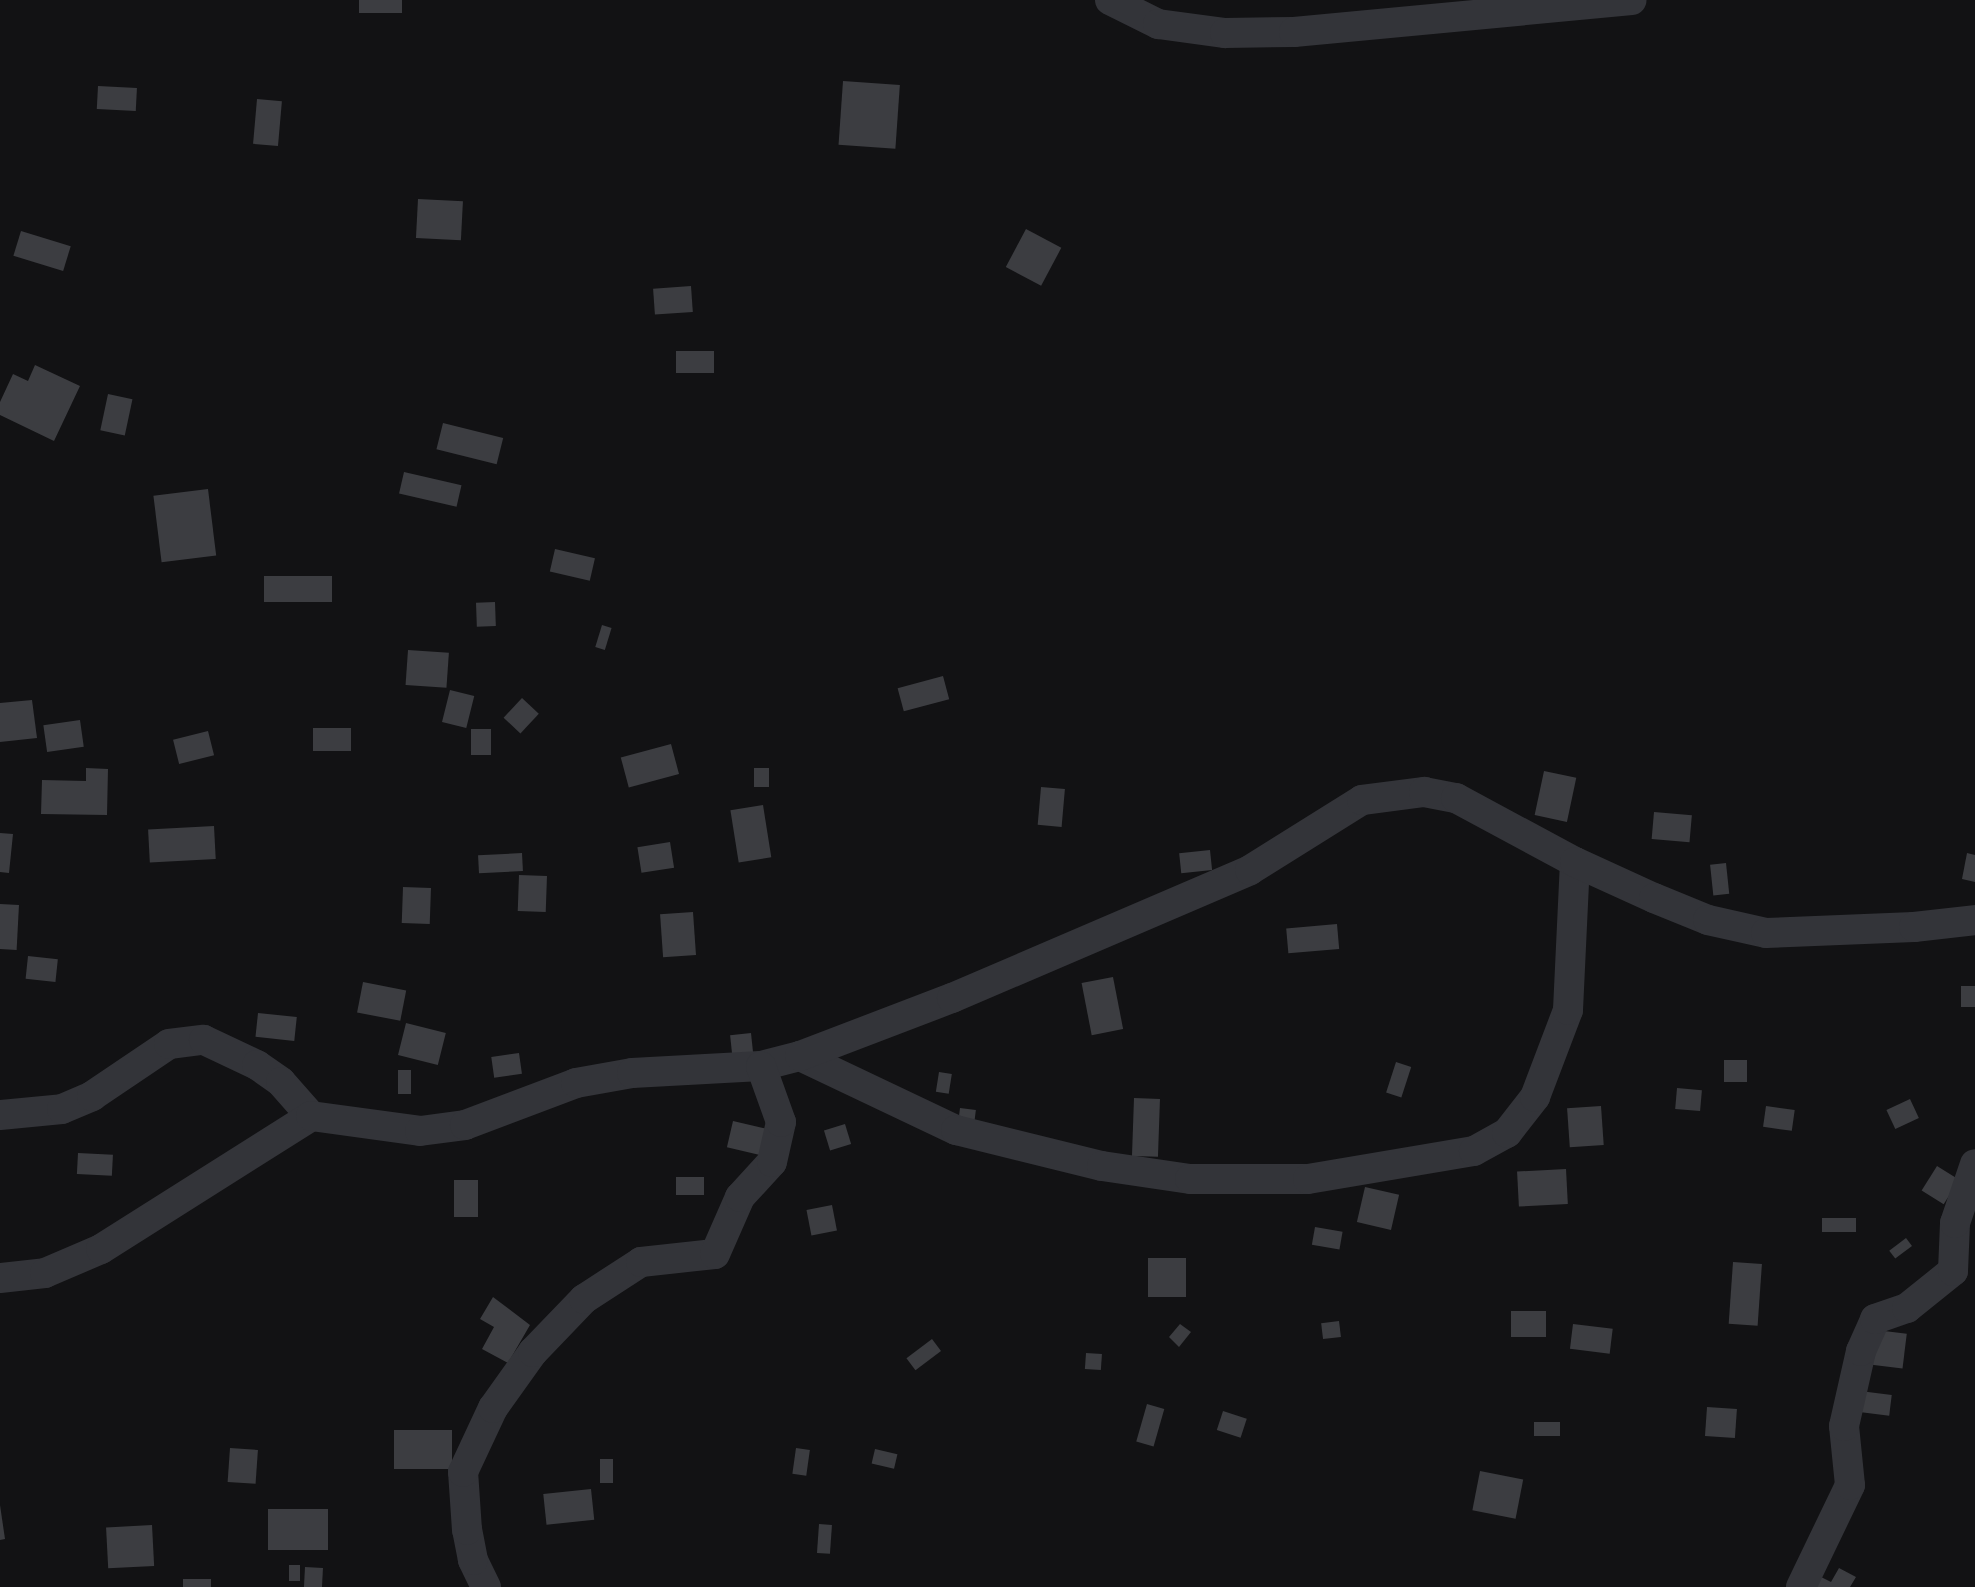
<!DOCTYPE html>
<style>
body{margin:0}
#map{position:relative;width:1975px;height:1587px;overflow:hidden;background:#121214;font-family:Signika,sans-serif}
div>[style]{position:absolute}
.building>*{inset:0;background:#3c3d41;transform-origin:0 0}
.minor>*{height:30px;margin:-15px;padding:0 15px;transform-origin:15px;border-radius:15px;background:#333439}
span{translate:-50% -50%;white-space:nowrap;text-align:center;line-height:1.15;-webkit-text-stroke:7px #0d0d0f;paint-order:stroke}
</style>
<div id="map">
<div class="building">
<i style="left:359px;top:0;width:43px;height:13px"></i>
<i style="left:843px;top:81px;width:57px;height:64px;rotate:4deg"></i>
<i style="left:98px;top:86px;width:39px;height:23px;rotate:3deg"></i>
<i style="left:257px;top:99px;width:25px;height:45px;rotate:5deg"></i>
<i style="left:418px;top:199px;width:45px;height:39px;rotate:3deg"></i>
<i style="left:1026px;top:229px;width:40px;height:43px;rotate:28deg"></i>
<i style="left:21px;top:231px;width:52px;height:26px;rotate:17deg"></i>
<i style="left:691px;top:286px;width:26px;height:38px;rotate:86deg"></i>
<i style="left:676px;top:351px;width:38px;height:22px"></i>
<i style="clip-path:polygon(35px 365px,80px 386px,54px 441px,0 415px,0 402px,13px 374px,28px 381px)"></i>
<i style="left:108px;top:394px;width:25px;height:37px;rotate:12deg"></i>
<i style="left:443px;top:423px;width:62px;height:27px;rotate:14deg"></i>
<i style="left:404px;top:472px;width:59px;height:22px;rotate:13deg"></i>
<i style="left:208px;top:489px;width:67px;height:55px;rotate:83deg"></i>
<i style="left:555px;top:549px;width:41px;height:23px;rotate:13deg"></i>
<i style="left:332px;top:576px;width:26px;height:68px;rotate:90deg"></i>
<i style="left:495px;top:602px;width:24px;height:19px;rotate:88deg"></i>
<i style="left:602px;top:625px;width:10px;height:23px;rotate:17deg"></i>
<i style="left:408px;top:650px;width:41px;height:35px;rotate:4deg"></i>
<i style="left:943px;top:676px;width:24px;height:47px;rotate:75deg"></i>
<i style="left:450px;top:690px;width:25px;height:33px;rotate:14deg"></i>
<i style="left:522px;top:698px;width:23px;height:27px;rotate:43deg"></i>
<i style="clip-path:polygon(32px 700px,37px 738px,0 742px,0 703px)"></i>
<i style="left:80px;top:720px;width:27px;height:37px;rotate:82deg"></i>
<i style="left:313px;top:728px;width:38px;height:23px"></i>
<i style="left:471px;top:729px;width:20px;height:26px"></i>
<i style="left:208px;top:731px;width:25px;height:36px;rotate:76deg"></i>
<i style="left:671px;top:744px;width:31px;height:52px;rotate:75deg"></i>
<i style="clip-path:polygon(86px 768px,108px 769px,107px 815px,41px 814px,42px 780px,86px 781px)"></i>
<i style="left:754px;top:768px;width:15px;height:19px"></i>
<i style="left:1544px;top:771px;width:33px;height:45px;rotate:12deg"></i>
<i style="left:1041px;top:787px;width:24px;height:38px;rotate:5deg"></i>
<i style="left:763px;top:805px;width:53px;height:33px;rotate:81deg"></i>
<i style="left:1654px;top:812px;width:38px;height:27px;rotate:5deg"></i>
<i style="left:214px;top:826px;width:33px;height:66px;rotate:87deg"></i>
<i style="clip-path:polygon(0 833px,13px 834px,9px 873px,0 872px)"></i>
<i style="left:670px;top:842px;width:26px;height:33px;rotate:81deg"></i>
<i style="left:1210px;top:850px;width:20px;height:31px;rotate:84deg"></i>
<i style="left:522px;top:853px;width:18px;height:44px;rotate:87deg"></i>
<i style="clip-path:polygon(1967px 853px,1975px 855px,1975px 882px,1962px 879px)"></i>
<i style="left:1726px;top:863px;width:31px;height:16px;rotate:84deg"></i>
<i style="left:519px;top:875px;width:28px;height:36px;rotate:2deg"></i>
<i style="left:403px;top:887px;width:28px;height:36px;rotate:2deg"></i>
<i style="left:0;top:904px;width:19px;height:45px;rotate:3deg"></i>
<i style="left:693px;top:912px;width:43px;height:33px;rotate:86deg"></i>
<i style="left:1337px;top:924px;width:25px;height:51px;rotate:85deg"></i>
<i style="left:28px;top:956px;width:30px;height:23px;rotate:6deg"></i>
<i style="left:1113px;top:977px;width:53px;height:32px;rotate:79deg"></i>
<i style="left:363px;top:982px;width:44px;height:31px;rotate:11deg"></i>
<i style="left:1961px;top:986px;width:14px;height:21px"></i>
<i style="left:258px;top:1013px;width:39px;height:24px;rotate:6deg"></i>
<i style="left:406px;top:1023px;width:41px;height:33px;rotate:14deg"></i>
<i style="left:751px;top:1033px;width:27px;height:21px;rotate:84deg"></i>
<i style="left:519px;top:1053px;width:21px;height:28px;rotate:82deg"></i>
<i style="left:1724px;top:1060px;width:23px;height:22px"></i>
<i style="left:1396px;top:1062px;width:16px;height:32px;rotate:18deg"></i>
<i style="left:398px;top:1070px;width:13px;height:24px"></i>
<i style="left:939px;top:1072px;width:13px;height:20px;rotate:9deg"></i>
<i style="left:1677px;top:1088px;width:25px;height:21px;rotate:5deg"></i>
<i style="left:1134px;top:1098px;width:26px;height:58px;rotate:2deg"></i>
<i style="left:1910px;top:1099px;width:21px;height:26px;rotate:65deg"></i>
<i style="left:1601px;top:1106px;width:39px;height:34px;rotate:86deg"></i>
<i style="left:1766px;top:1106px;width:29px;height:21px;rotate:8deg"></i>
<i style="left:960px;top:1108px;width:16px;height:35px;rotate:7deg"></i>
<i style="left:733px;top:1121px;width:36px;height:27px;rotate:13deg"></i>
<i style="left:845px;top:1124px;width:21px;height:22px;rotate:73deg"></i>
<i style="left:78px;top:1153px;width:35px;height:21px;rotate:3deg"></i>
<i style="left:1937px;top:1166px;width:26px;height:29px;rotate:32deg"></i>
<i style="left:1566px;top:1169px;width:35px;height:49px;rotate:87deg"></i>
<i style="left:704px;top:1177px;width:18px;height:28px;rotate:90deg"></i>
<i style="left:454px;top:1180px;width:24px;height:37px"></i>
<i style="left:1365px;top:1187px;width:35px;height:36px;rotate:13deg"></i>
<i style="left:832px;top:1205px;width:26px;height:26px;rotate:79deg"></i>
<i style="left:1822px;top:1218px;width:34px;height:14px"></i>
<i style="left:1315px;top:1227px;width:28px;height:18px;rotate:10deg"></i>
<i style="left:1906px;top:1238px;width:10px;height:21px;rotate:53deg"></i>
<i style="left:1148px;top:1258px;width:38px;height:39px"></i>
<i style="left:1733px;top:1262px;width:29px;height:62px;rotate:4deg"></i>
<i style="clip-path:polygon(493px 1297px,530px 1325px,508px 1363px,482px 1349px,494px 1327px,480px 1319px)"></i>
<i style="left:1511px;top:1311px;width:35px;height:26px"></i>
<i style="left:1339px;top:1321px;width:16px;height:18px;rotate:83deg"></i>
<i style="clip-path:polygon(1180px 1324px,1191px 1332px,1179px 1347px,1169px 1337px)"></i>
<i style="left:1573px;top:1324px;width:40px;height:25px;rotate:7deg"></i>
<i style="left:1876px;top:1330px;width:31px;height:35px;rotate:7deg"></i>
<i style="left:932px;top:1339px;width:15px;height:32px;rotate:53deg"></i>
<i style="left:1086px;top:1353px;width:16px;height:16px;rotate:4deg"></i>
<i style="left:1860px;top:1391px;width:32px;height:21px;rotate:7deg"></i>
<i style="left:1147px;top:1404px;width:18px;height:39px;rotate:16deg"></i>
<i style="left:1707px;top:1407px;width:30px;height:29px;rotate:4deg"></i>
<i style="left:1223px;top:1411px;width:25px;height:20px;rotate:18deg"></i>
<i style="left:1534px;top:1422px;width:26px;height:14px"></i>
<i style="left:394px;top:1430px;width:58px;height:39px"></i>
<i style="left:230px;top:1448px;width:28px;height:34px;rotate:4deg"></i>
<i style="left:796px;top:1448px;width:14px;height:26px;rotate:8deg"></i>
<i style="left:875px;top:1449px;width:23px;height:15px;rotate:13deg"></i>
<i style="left:600px;top:1459px;width:13px;height:24px"></i>
<i style="left:1480px;top:1471px;width:44px;height:40px;rotate:11deg"></i>
<i style="left:591px;top:1489px;width:31px;height:48px;rotate:84deg"></i>
<i style="clip-path:polygon(0 1505px,5px 1539px,0 1540px)"></i>
<i style="left:328px;top:1509px;width:41px;height:60px;rotate:90deg"></i>
<i style="left:819px;top:1524px;width:13px;height:29px;rotate:4deg"></i>
<i style="left:152px;top:1525px;width:41px;height:46px;rotate:87deg"></i>
<i style="left:289px;top:1565px;width:11px;height:16px"></i>
<i style="left:305px;top:1567px;width:18px;height:20px;rotate:3deg"></i>
<i style="clip-path:polygon(1839px 1568px,1856px 1577px,1850px 1587px,1808px 1587px,1815px 1574px,1831px 1582px)"></i>
<i style="left:211px;top:1579px;width:8px;height:28px;rotate:90deg"></i>
</div>
<div class="minor">
<i style="left:1110px;top:0;width:54px;rotate:26.6deg"></i>
<i style="left:1158px;top:24px;width:68px;rotate:7.7deg"></i>
<i style="left:1225px;top:33px;width:69px;rotate:-0.8deg"></i>
<i style="left:1294px;top:32px;width:339px;rotate:-5.4deg"></i>
<i style="left:800px;top:1056px;width:173px;rotate:25.4deg"></i>
<i style="left:956px;top:1130px;width:150px;rotate:13.9deg"></i>
<i style="left:1102px;top:1166px;width:89px;rotate:8.4deg"></i>
<i style="left:1190px;top:1179px;width:118px"></i>
<i style="left:1308px;top:1179px;width:168px;rotate:-9.6deg"></i>
<i style="left:1474px;top:1151px;width:38px;rotate:-29deg"></i>
<i style="left:1507px;top:1133px;width:46px;rotate:-52.1deg"></i>
<i style="left:1535px;top:1097px;width:93px;rotate:-69.2deg"></i>
<i style="left:1568px;top:1010px;width:148px;rotate:-87.3deg"></i>
<i style="left:0;top:1115px;width:62px;rotate:-5.5deg"></i>
<i style="left:62px;top:1109px;width:33px;rotate:-23deg"></i>
<i style="left:92px;top:1096px;width:93px;rotate:-34deg"></i>
<i style="left:169px;top:1044px;width:35px;rotate:-7deg"></i>
<i style="left:204px;top:1040px;width:59px;rotate:25.3deg"></i>
<i style="left:257px;top:1065px;width:29px;rotate:35deg"></i>
<i style="left:281px;top:1082px;width:45px;rotate:48.6deg"></i>
<i style="left:0;top:1278px;width:45px;rotate:-6.3deg"></i>
<i style="left:45px;top:1273px;width:61px;rotate:-23.2deg"></i>
<i style="left:101px;top:1249px;width:249px;rotate:-32.3deg"></i>
<i style="left:311px;top:1116px;width:110px;rotate:7.8deg"></i>
<i style="left:420px;top:1131px;width:45px;rotate:-7.6deg"></i>
<i style="left:465px;top:1125px;width:119px;rotate:-20.7deg"></i>
<i style="left:576px;top:1083px;width:57px;rotate:-10.1deg"></i>
<i style="left:632px;top:1073px;width:129px;rotate:-3.1deg"></i>
<i style="left:761px;top:1066px;width:40px;rotate:-14.4deg"></i>
<i style="left:800px;top:1056px;width:163px;rotate:-20.9deg"></i>
<i style="left:952px;top:998px;width:324px;rotate:-23.2deg"></i>
<i style="left:1250px;top:870px;width:132px;rotate:-32deg"></i>
<i style="left:1362px;top:800px;width:63px;rotate:-7.4deg"></i>
<i style="left:1424px;top:792px;width:33px;rotate:11deg"></i>
<i style="left:1456px;top:798px;width:135px;rotate:28.3deg"></i>
<i style="left:1575px;top:862px;width:87px;rotate:24.5deg"></i>
<i style="left:1654px;top:898px;width:58px;rotate:22.2deg"></i>
<i style="left:1708px;top:920px;width:59px;rotate:12.6deg"></i>
<i style="left:1766px;top:933px;width:148px;rotate:-2.3deg"></i>
<i style="left:1914px;top:927px;width:61px;rotate:-6.5deg"></i>
<i style="left:486px;top:1587px;width:30px;rotate:-116deg"></i>
<i style="left:473px;top:1560px;width:31px;rotate:-101deg"></i>
<i style="left:467px;top:1530px;width:58px;rotate:-93.9deg"></i>
<i style="left:463px;top:1472px;width:71px;rotate:-64.9deg"></i>
<i style="left:493px;top:1408px;width:69px;rotate:-54.5deg"></i>
<i style="left:533px;top:1352px;width:74px;rotate:-46.1deg"></i>
<i style="left:584px;top:1299px;width:68px;rotate:-33deg"></i>
<i style="left:641px;top:1262px;width:74px;rotate:-6.2deg"></i>
<i style="left:715px;top:1254px;width:62px;rotate:-66.3deg"></i>
<i style="left:740px;top:1197px;width:47px;rotate:-47.6deg"></i>
<i style="left:772px;top:1162px;width:41px;rotate:-77.3deg"></i>
<i style="left:781px;top:1122px;width:59px;rotate:-109.7deg"></i>
<i style="left:1801px;top:1587px;width:113px;rotate:-64.3deg"></i>
<i style="left:1850px;top:1485px;width:59px;rotate:-95.8deg"></i>
<i style="left:1844px;top:1426px;width:77px;rotate:-77.2deg"></i>
<i style="left:1861px;top:1351px;width:35px;rotate:-66deg"></i>
<i style="left:1875px;top:1319px;width:34px;rotate:-19deg"></i>
<i style="left:1907px;top:1308px;width:59px;rotate:-38.8deg"></i>
<i style="left:1953px;top:1271px;width:48px;rotate:-87.6deg"></i>
<i style="left:1955px;top:1223px;width:62px;rotate:-71.3deg"></i>
</div>
</div>
